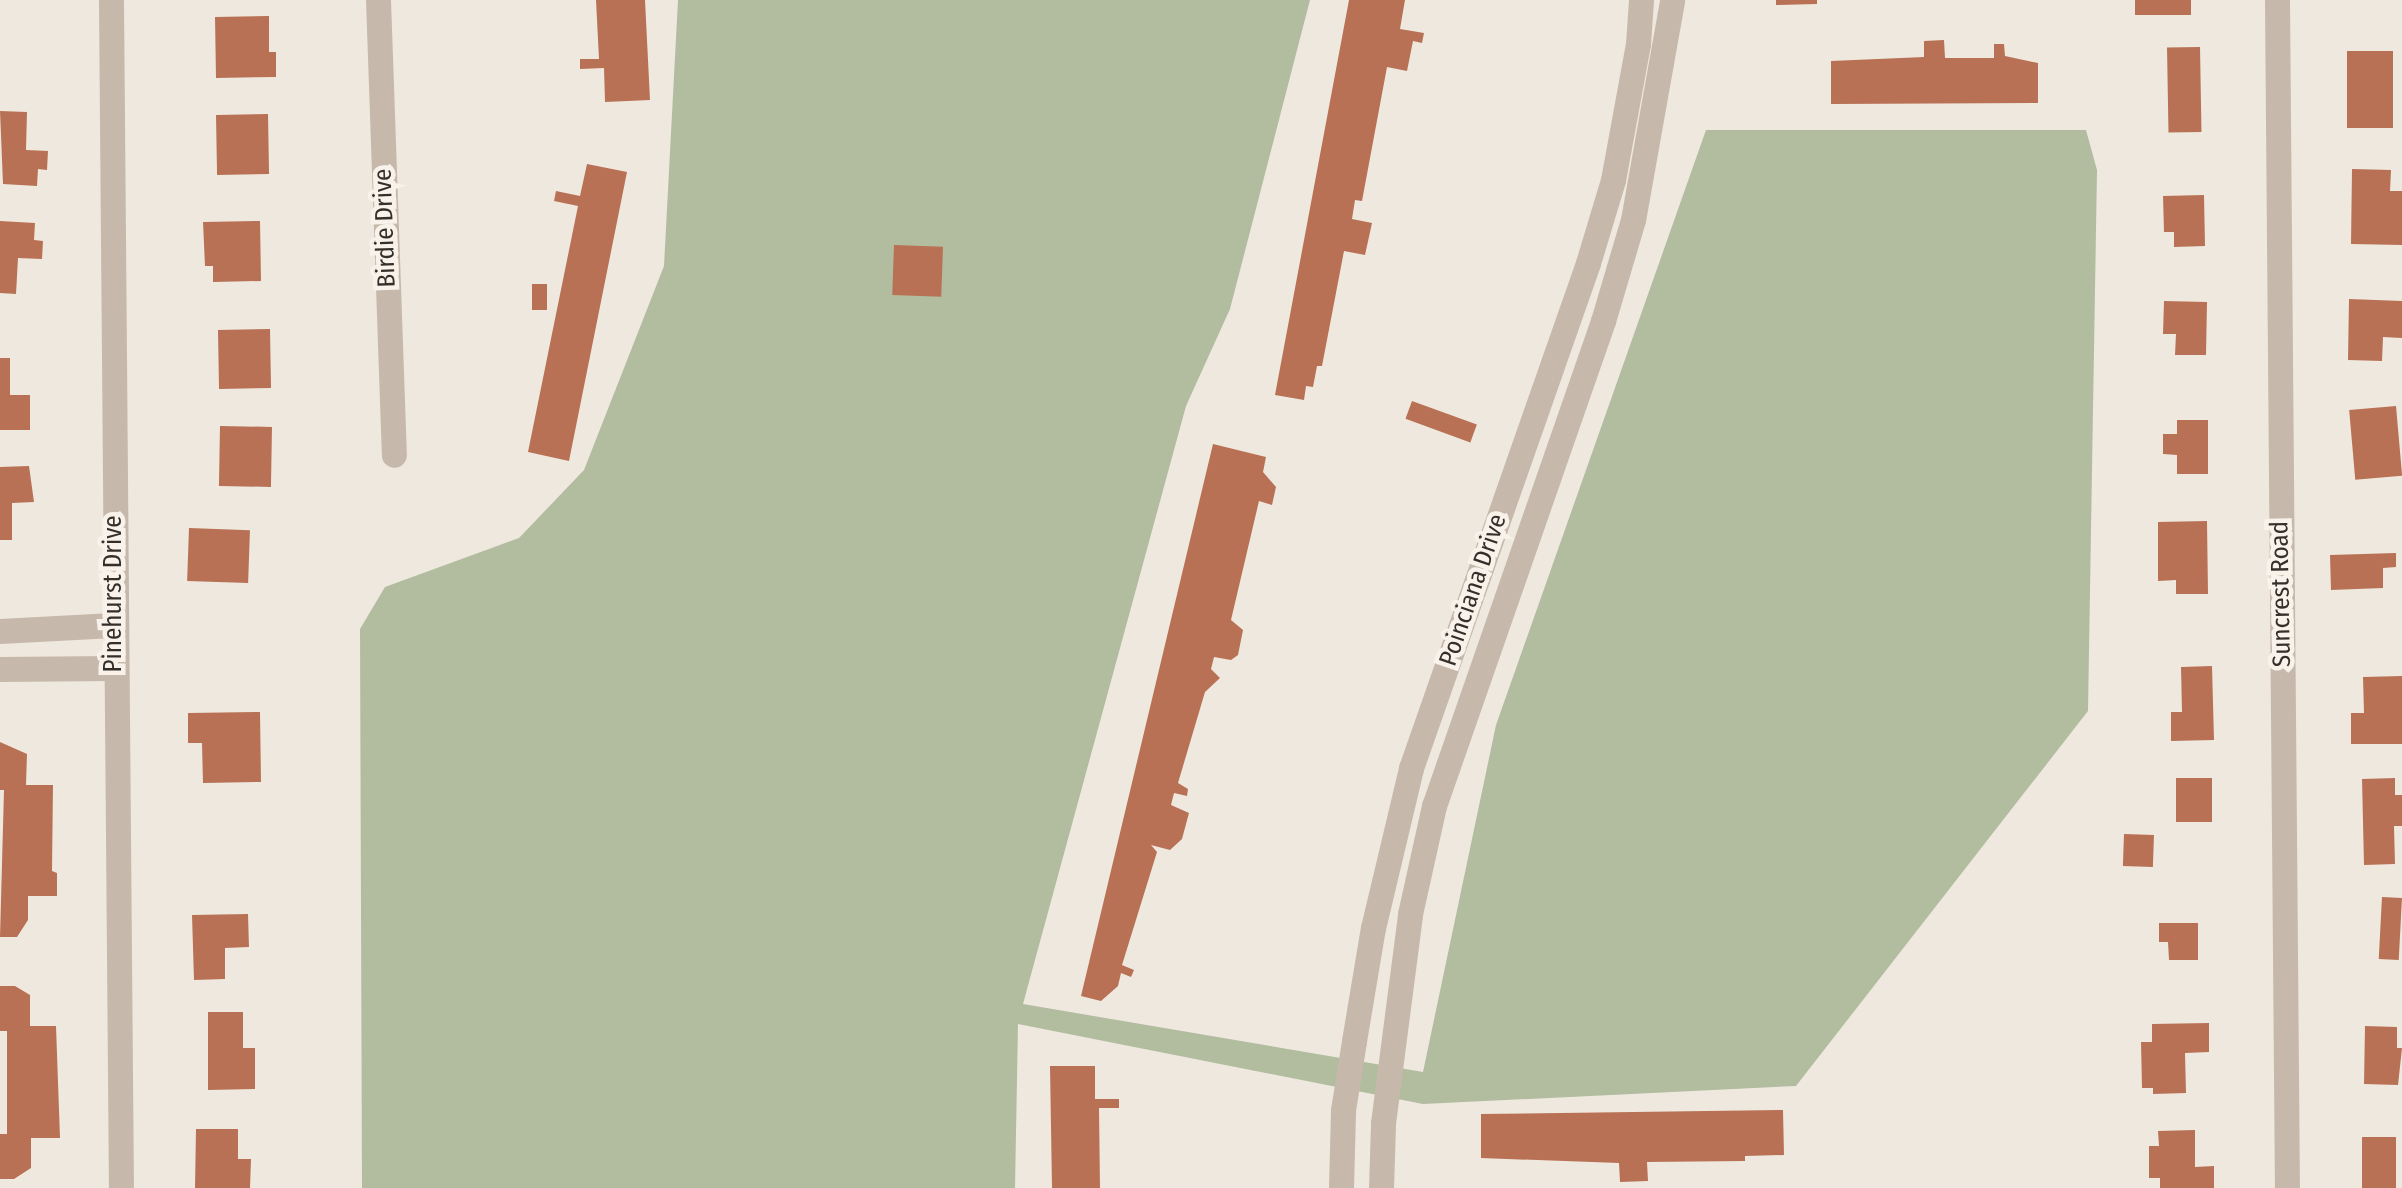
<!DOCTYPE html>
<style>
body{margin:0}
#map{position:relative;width:2402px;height:1188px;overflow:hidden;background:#efe8de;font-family:"Fira Sans Condensed",sans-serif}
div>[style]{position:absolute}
.green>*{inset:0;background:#b2bda0}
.building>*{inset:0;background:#b87154;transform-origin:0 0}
.minor>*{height:25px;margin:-12.5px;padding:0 12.5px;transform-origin:12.5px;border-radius:12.5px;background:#c6b9ab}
span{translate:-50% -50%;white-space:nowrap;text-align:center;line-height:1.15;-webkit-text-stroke:9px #f8f2ea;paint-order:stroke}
.street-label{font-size:25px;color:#352e29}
</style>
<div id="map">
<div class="green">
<i style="clip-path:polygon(678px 0,1310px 0,1230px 309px,1186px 406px,1023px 1004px,1423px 1072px,1496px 725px,1706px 130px,2086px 130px,2097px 170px,2088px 711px,1796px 1086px,1423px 1104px,1018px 1024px,1015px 1188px,362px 1188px,360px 629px,385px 587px,519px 538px,584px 470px,664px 266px)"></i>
</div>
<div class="building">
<i style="clip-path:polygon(596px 0,645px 0,650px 100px,605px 102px,604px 68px,580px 69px,580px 59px,599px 59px)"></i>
<i style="clip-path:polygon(1349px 0,1405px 0,1400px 29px,1424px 33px,1422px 43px,1413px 41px,1407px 71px,1387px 67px,1362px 201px,1355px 200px,1352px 219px,1372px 223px,1365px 255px,1344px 251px,1322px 366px,1317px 366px,1313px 387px,1306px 386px,1304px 400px,1275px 395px)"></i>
<i style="clip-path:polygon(1776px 0,1817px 0,1817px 4px,1776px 5px)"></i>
<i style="left:2135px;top:0;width:56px;height:15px"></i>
<i style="clip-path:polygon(269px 16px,269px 52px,276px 52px,276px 77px,216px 78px,215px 17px)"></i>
<i style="clip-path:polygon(1944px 40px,1945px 58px,1994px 58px,1994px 44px,2004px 44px,2005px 56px,2038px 63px,2038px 103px,1831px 104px,1831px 61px,1924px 57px,1924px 41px)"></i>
<i style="left:2200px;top:47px;width:85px;height:33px;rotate:89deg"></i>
<i style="left:2347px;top:51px;width:46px;height:77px"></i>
<i style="clip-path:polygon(0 111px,27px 112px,26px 150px,48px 151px,47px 170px,38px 169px,37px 186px,3px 184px)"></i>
<i style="left:268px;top:114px;width:60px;height:52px;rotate:89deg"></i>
<i style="clip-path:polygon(587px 164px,627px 172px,569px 461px,528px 452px,578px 206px,554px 201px,556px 191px,580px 196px)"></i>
<i style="clip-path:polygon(2352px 169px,2391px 170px,2390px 191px,2402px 191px,2402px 245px,2351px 244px)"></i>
<i style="clip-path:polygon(2204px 195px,2205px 246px,2174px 247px,2174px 232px,2164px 232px,2163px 196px)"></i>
<i style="clip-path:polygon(0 221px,35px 223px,34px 240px,43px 241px,42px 259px,18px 258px,16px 294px,0 293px)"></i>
<i style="clip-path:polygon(260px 221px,261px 281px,213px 282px,213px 266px,205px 266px,203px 222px)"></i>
<i style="left:894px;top:245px;width:49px;height:50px;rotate:2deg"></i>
<i style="left:532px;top:284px;width:15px;height:26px"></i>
<i style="clip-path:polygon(2349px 299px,2402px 301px,2402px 338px,2383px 337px,2382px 361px,2348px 360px)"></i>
<i style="clip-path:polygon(2164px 301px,2207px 302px,2206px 355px,2175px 355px,2176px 334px,2163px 334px)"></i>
<i style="left:270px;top:329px;width:59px;height:52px;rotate:89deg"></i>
<i style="clip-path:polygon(0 358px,10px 358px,10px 395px,30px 395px,30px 430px,0 430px)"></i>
<i style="left:1412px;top:401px;width:69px;height:19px;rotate:20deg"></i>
<i style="left:2396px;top:406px;width:70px;height:47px;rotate:85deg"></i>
<i style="clip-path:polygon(2177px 420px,2208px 420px,2208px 474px,2177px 474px,2177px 455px,2163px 454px,2163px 434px,2177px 434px)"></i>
<i style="left:220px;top:426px;width:52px;height:60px;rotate:1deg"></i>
<i style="clip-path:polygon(1213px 444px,1266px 457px,1263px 472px,1276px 487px,1272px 505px,1259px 501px,1231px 620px,1243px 630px,1238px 655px,1231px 660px,1214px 657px,1211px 669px,1220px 678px,1205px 692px,1178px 783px,1188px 789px,1187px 796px,1174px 793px,1171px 805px,1189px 813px,1182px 839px,1170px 850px,1151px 845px,1157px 852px,1122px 965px,1134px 970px,1131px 977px,1121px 973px,1118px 986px,1101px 1001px,1081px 996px)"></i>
<i style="clip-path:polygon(29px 466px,34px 502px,12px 503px,12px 540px,0 540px,0 467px)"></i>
<i style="clip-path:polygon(2207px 521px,2208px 594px,2176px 594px,2176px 580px,2158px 581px,2158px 522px)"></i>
<i style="left:189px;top:528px;width:61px;height:53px;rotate:2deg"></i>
<i style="clip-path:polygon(2396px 553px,2396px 567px,2383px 568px,2383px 588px,2331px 590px,2330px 555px)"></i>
<i style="clip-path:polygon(2212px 666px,2214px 740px,2171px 741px,2171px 712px,2182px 712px,2181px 667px)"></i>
<i style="clip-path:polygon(2402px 676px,2402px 744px,2351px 744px,2351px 713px,2364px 713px,2363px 677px)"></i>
<i style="clip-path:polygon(260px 712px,261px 782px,203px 783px,202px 743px,188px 743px,188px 713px)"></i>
<i style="clip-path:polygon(0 742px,27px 754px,26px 785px,53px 785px,52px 871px,57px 873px,57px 896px,28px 896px,28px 920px,17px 937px,0 937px,4px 790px,0 790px)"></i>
<i style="left:2176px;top:778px;width:36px;height:44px"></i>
<i style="clip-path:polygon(2395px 778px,2395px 795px,2402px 795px,2402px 826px,2394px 826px,2395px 864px,2364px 865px,2362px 779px)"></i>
<i style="left:2124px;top:834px;width:30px;height:32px;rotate:2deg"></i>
<i style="left:2382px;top:897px;width:20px;height:62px;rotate:3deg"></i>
<i style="clip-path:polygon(248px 914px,249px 947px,225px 948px,225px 979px,194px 980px,192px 915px)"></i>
<i style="clip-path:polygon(2159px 923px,2198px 923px,2198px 960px,2169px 960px,2168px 942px,2159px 942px)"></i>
<i style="clip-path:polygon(0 986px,15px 986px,30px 995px,30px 1026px,56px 1026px,60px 1138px,31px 1138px,31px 1168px,14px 1179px,0 1179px,0 1134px,7px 1134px,7px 1031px,0 1031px)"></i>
<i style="clip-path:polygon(208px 1012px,243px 1012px,243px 1048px,255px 1048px,255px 1089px,208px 1090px)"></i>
<i style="clip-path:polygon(2209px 1023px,2209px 1052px,2185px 1053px,2186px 1093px,2153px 1094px,2153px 1088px,2142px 1088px,2141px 1042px,2152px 1042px,2152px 1024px)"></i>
<i style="clip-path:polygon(2365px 1026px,2397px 1027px,2397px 1048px,2402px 1048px,2398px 1085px,2364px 1084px)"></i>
<i style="clip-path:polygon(1050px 1066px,1095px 1066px,1095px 1099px,1119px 1099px,1119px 1108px,1099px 1108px,1100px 1188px,1052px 1188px)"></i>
<i style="clip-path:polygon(1783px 1110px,1784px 1155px,1745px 1156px,1745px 1161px,1647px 1162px,1648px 1181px,1620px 1182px,1619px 1163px,1481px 1158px,1481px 1114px)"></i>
<i style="clip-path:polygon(196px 1129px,238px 1129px,238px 1159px,251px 1159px,250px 1188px,195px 1188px)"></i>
<i style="clip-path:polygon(2195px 1130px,2195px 1167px,2214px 1166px,2214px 1188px,2160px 1188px,2160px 1178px,2149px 1178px,2149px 1146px,2159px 1146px,2158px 1131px)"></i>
<i style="left:2362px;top:1137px;width:34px;height:51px"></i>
</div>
<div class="minor">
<i style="left:111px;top:0;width:1188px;rotate:89.52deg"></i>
<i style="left:378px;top:0;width:455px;rotate:88deg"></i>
<i style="left:2277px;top:0;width:1188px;rotate:89.52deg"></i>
<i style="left:0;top:631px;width:113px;rotate:-3deg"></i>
<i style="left:0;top:669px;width:113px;rotate:-0.5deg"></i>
<i style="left:1341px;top:1188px;width:78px;rotate:-88.5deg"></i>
<i style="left:1343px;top:1110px;width:70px;rotate:-80.9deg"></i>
<i style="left:1354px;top:1041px;width:115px;rotate:-80.5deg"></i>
<i style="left:1373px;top:928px;width:164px;rotate:-76.6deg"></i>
<i style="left:1411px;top:768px;width:535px;rotate:-70.68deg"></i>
<i style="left:1588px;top:263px;width:87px;rotate:-73.2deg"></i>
<i style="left:1613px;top:180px;width:138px;rotate:-79.6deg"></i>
<i style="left:1638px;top:44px;width:44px;rotate:-86.1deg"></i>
<i style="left:1381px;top:1188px;width:65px;rotate:-88.2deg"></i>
<i style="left:1383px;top:1123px;width:211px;rotate:-82.6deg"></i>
<i style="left:1410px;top:914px;width:111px;rotate:-77.5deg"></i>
<i style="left:1434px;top:806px;width:514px;rotate:-70.79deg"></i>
<i style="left:1603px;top:321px;width:105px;rotate:-73.5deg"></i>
<i style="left:1633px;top:220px;width:223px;rotate:-79.9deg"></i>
</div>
<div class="street-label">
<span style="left:385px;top:228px;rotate:-92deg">Birdie Drive</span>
<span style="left:1473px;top:590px;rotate:-71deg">Poinciana Drive</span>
<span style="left:113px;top:594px;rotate:-90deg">Pinehurst Drive</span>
<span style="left:2281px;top:594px;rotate:-91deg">Suncrest Road</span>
</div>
</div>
